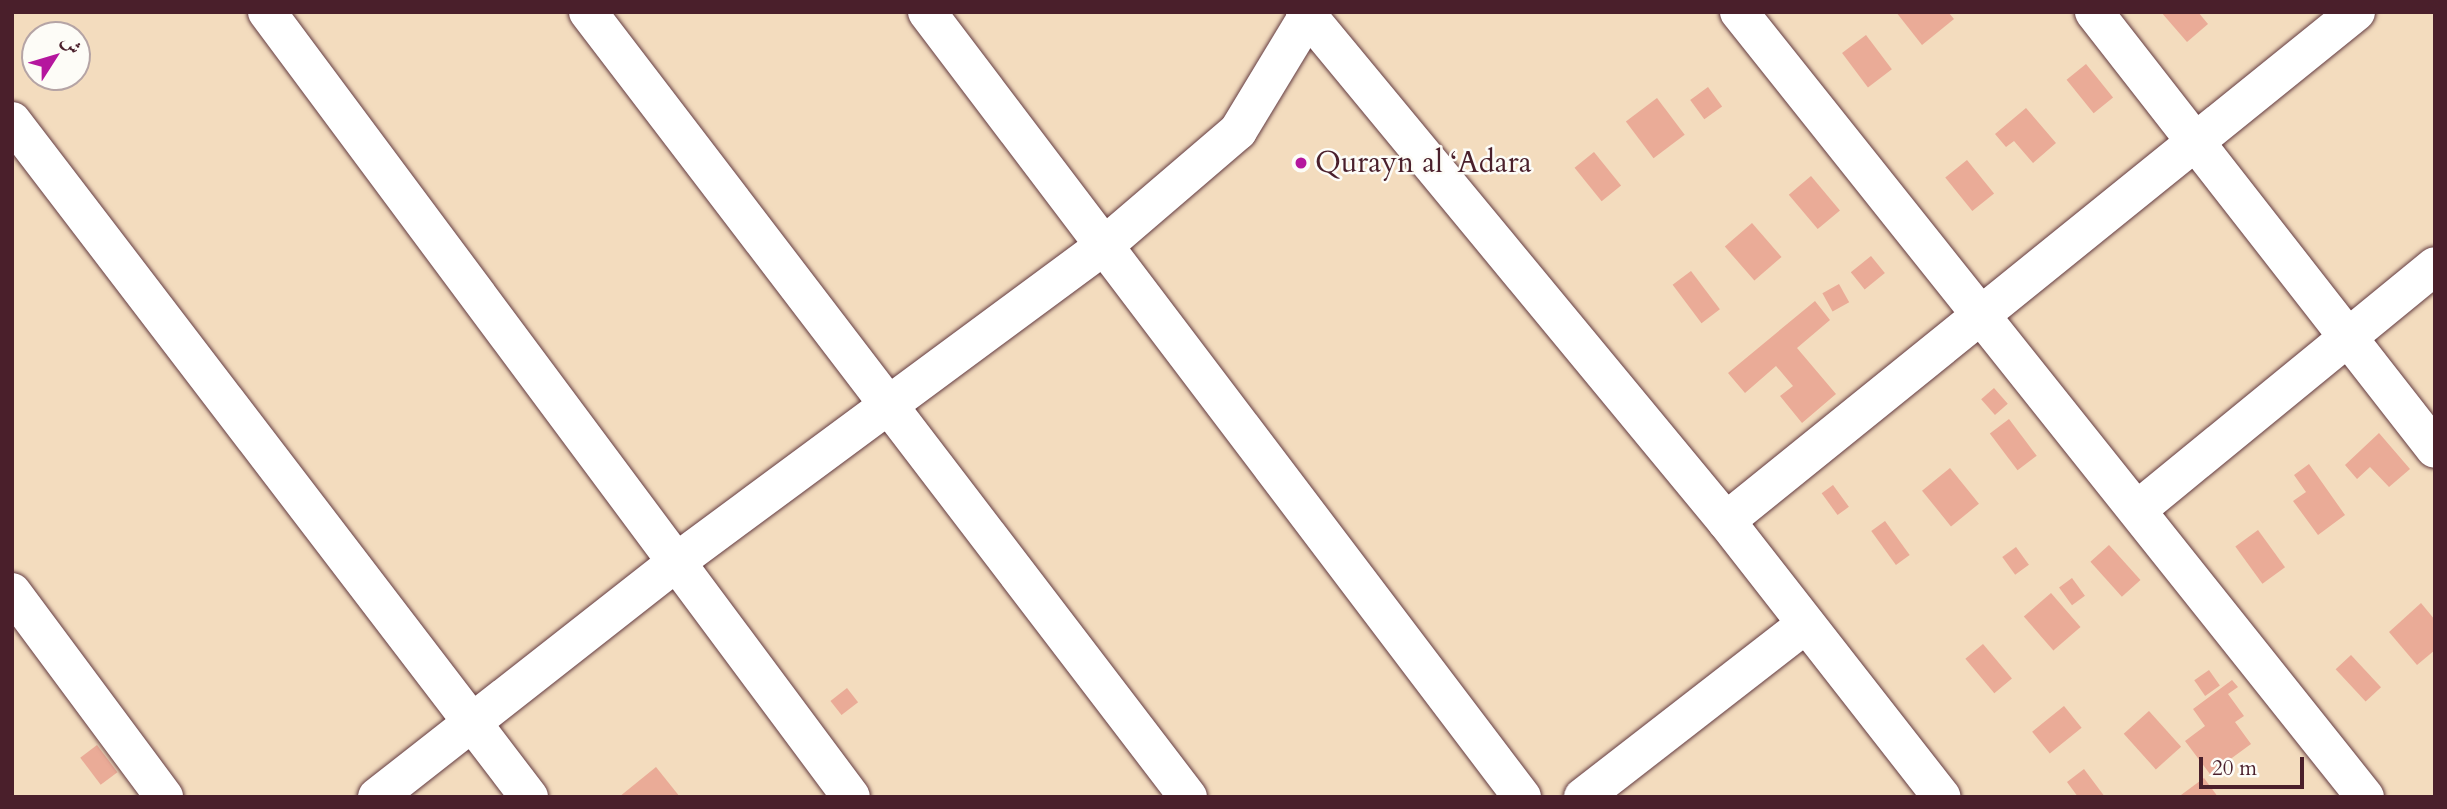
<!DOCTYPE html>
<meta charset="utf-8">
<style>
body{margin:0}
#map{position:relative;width:2447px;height:809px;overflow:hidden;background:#f3dcbe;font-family:Cardo,Amiri,serif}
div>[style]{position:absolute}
.building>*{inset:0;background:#eaab97;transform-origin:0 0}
.roads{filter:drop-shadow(0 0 2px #633b41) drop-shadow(0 0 2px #633b41)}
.minor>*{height:38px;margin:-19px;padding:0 19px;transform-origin:19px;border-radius:19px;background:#fff}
.dots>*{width:19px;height:19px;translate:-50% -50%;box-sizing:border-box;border:4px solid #fdfcf7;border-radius:50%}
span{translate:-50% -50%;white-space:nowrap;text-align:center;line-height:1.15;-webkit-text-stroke:5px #fdfcf7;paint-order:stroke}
.poi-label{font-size:30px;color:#4a1f2b}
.left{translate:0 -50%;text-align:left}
.frame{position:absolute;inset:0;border:14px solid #4a1f2b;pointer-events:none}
.north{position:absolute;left:21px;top:21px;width:70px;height:70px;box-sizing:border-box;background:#fdfcf7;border:2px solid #b5a4a5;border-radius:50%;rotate:53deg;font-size:19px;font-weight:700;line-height:28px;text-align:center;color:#4a1f2b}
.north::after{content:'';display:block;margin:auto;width:24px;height:32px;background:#b5179e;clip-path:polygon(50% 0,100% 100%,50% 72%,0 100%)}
.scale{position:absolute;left:2199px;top:757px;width:105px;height:32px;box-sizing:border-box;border:4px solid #4a1f2b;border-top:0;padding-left:9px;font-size:21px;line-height:24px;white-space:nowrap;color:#4a1f2b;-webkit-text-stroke:5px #fdfcf7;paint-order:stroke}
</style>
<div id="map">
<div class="building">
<i style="clip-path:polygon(1896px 12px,1948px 12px,1954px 19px,1922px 45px)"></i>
<i style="clip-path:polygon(2161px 12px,2198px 12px,2208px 24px,2187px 42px)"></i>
<i style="left:1866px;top:35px;width:43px;height:30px;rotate:53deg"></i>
<i style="left:2086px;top:64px;width:43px;height:25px;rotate:51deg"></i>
<i style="left:1708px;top:87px;width:24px;height:22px;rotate:54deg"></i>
<i style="left:1657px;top:98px;width:46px;height:39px;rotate:53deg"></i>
<i style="clip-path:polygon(2026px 108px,2056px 143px,2033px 163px,2014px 141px,2006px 147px,1995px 134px)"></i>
<i style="left:1594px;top:152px;width:43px;height:25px;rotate:51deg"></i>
<i style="left:1967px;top:160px;width:43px;height:28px;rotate:51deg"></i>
<i style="left:1811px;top:176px;width:45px;height:29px;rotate:50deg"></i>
<i style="left:1752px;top:223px;width:45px;height:36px;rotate:49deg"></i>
<i style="left:1871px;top:256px;width:22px;height:26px;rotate:51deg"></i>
<i style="left:1691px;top:271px;width:48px;height:23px;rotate:53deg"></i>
<i style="left:1839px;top:284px;width:21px;height:19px;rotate:61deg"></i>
<i style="clip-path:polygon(1815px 301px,1830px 320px,1797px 348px,1836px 394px,1802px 423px,1780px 396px,1793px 386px,1776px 366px,1745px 393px,1728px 373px)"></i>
<i style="left:1994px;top:388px;width:21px;height:17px;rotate:49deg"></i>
<i style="left:2009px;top:419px;width:46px;height:24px;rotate:53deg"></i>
<i style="clip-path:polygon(2379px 433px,2410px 469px,2389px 487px,2370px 467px,2357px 479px,2345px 465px)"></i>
<i style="clip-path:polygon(2309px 464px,2345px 515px,2318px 535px,2293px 501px,2306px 492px,2294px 475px)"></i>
<i style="left:1950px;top:468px;width:46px;height:36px;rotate:51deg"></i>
<i style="left:1833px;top:485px;width:27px;height:14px;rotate:54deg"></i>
<i style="left:1885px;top:521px;width:42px;height:17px;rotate:54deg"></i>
<i style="left:2258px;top:530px;width:46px;height:28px;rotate:54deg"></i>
<i style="left:2109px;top:545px;width:47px;height:25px;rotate:48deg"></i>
<i style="left:2016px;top:547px;width:22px;height:17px;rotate:54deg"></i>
<i style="left:2072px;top:578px;width:22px;height:16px;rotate:54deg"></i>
<i style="left:2051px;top:593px;width:45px;height:36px;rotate:49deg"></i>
<i style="clip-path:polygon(2421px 603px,2435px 620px,2435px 650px,2417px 665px,2389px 632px)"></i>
<i style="left:1983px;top:644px;width:45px;height:23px;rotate:50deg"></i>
<i style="left:2351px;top:655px;width:44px;height:21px;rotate:47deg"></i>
<i style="left:2209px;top:670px;width:19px;height:18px;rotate:55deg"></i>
<i style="clip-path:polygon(2232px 680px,2238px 687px,2228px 694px,2244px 716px,2235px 722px,2251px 744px,2210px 774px,2185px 741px,2205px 726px,2193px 709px)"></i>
<i style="left:847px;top:688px;width:18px;height:21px;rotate:52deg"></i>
<i style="left:2064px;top:706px;width:28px;height:41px;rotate:51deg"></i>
<i style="left:2149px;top:711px;width:48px;height:34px;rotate:48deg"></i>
<i style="left:97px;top:745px;width:34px;height:21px;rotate:53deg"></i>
<i style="clip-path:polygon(656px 767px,680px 797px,619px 797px)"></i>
<i style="clip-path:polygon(2084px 769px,2105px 797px,2078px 797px,2067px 782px)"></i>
<i style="clip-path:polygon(2204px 778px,2218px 797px,2182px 797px,2181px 795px)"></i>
</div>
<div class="roads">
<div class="minor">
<i style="left:267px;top:12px;width:978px;rotate:53.35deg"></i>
<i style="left:588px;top:12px;width:988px;rotate:52.61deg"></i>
<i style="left:927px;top:12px;width:985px;rotate:52.84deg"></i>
<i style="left:1305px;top:12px;width:661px;rotate:50.41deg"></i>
<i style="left:1726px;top:521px;width:350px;rotate:52deg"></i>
<i style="left:1739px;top:12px;width:1004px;rotate:51.43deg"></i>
<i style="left:2094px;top:12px;width:554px;rotate:52.03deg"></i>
<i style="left:12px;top:121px;width:851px;rotate:52.59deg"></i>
<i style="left:2137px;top:510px;width:385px;rotate:-39.3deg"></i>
<i style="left:1726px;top:521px;width:810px;rotate:-38.94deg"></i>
<i style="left:12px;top:592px;width:255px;rotate:53.4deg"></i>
<i style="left:377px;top:797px;width:384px;rotate:-38.1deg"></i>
<i style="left:679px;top:560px;width:530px;rotate:-36.48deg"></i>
<i style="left:1105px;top:245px;width:175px;rotate:-40.6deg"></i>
<i style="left:1238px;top:131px;width:139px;rotate:-58.8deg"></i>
<i style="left:1583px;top:797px;width:282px;rotate:-37.8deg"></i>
</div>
</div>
<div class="dots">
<i style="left:1301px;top:163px;background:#b5179e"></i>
</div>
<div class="poi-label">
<span class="left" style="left:1315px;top:163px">Qurayn al ‘Adara</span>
</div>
<div class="frame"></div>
<div class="north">ش</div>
<div class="scale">20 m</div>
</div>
